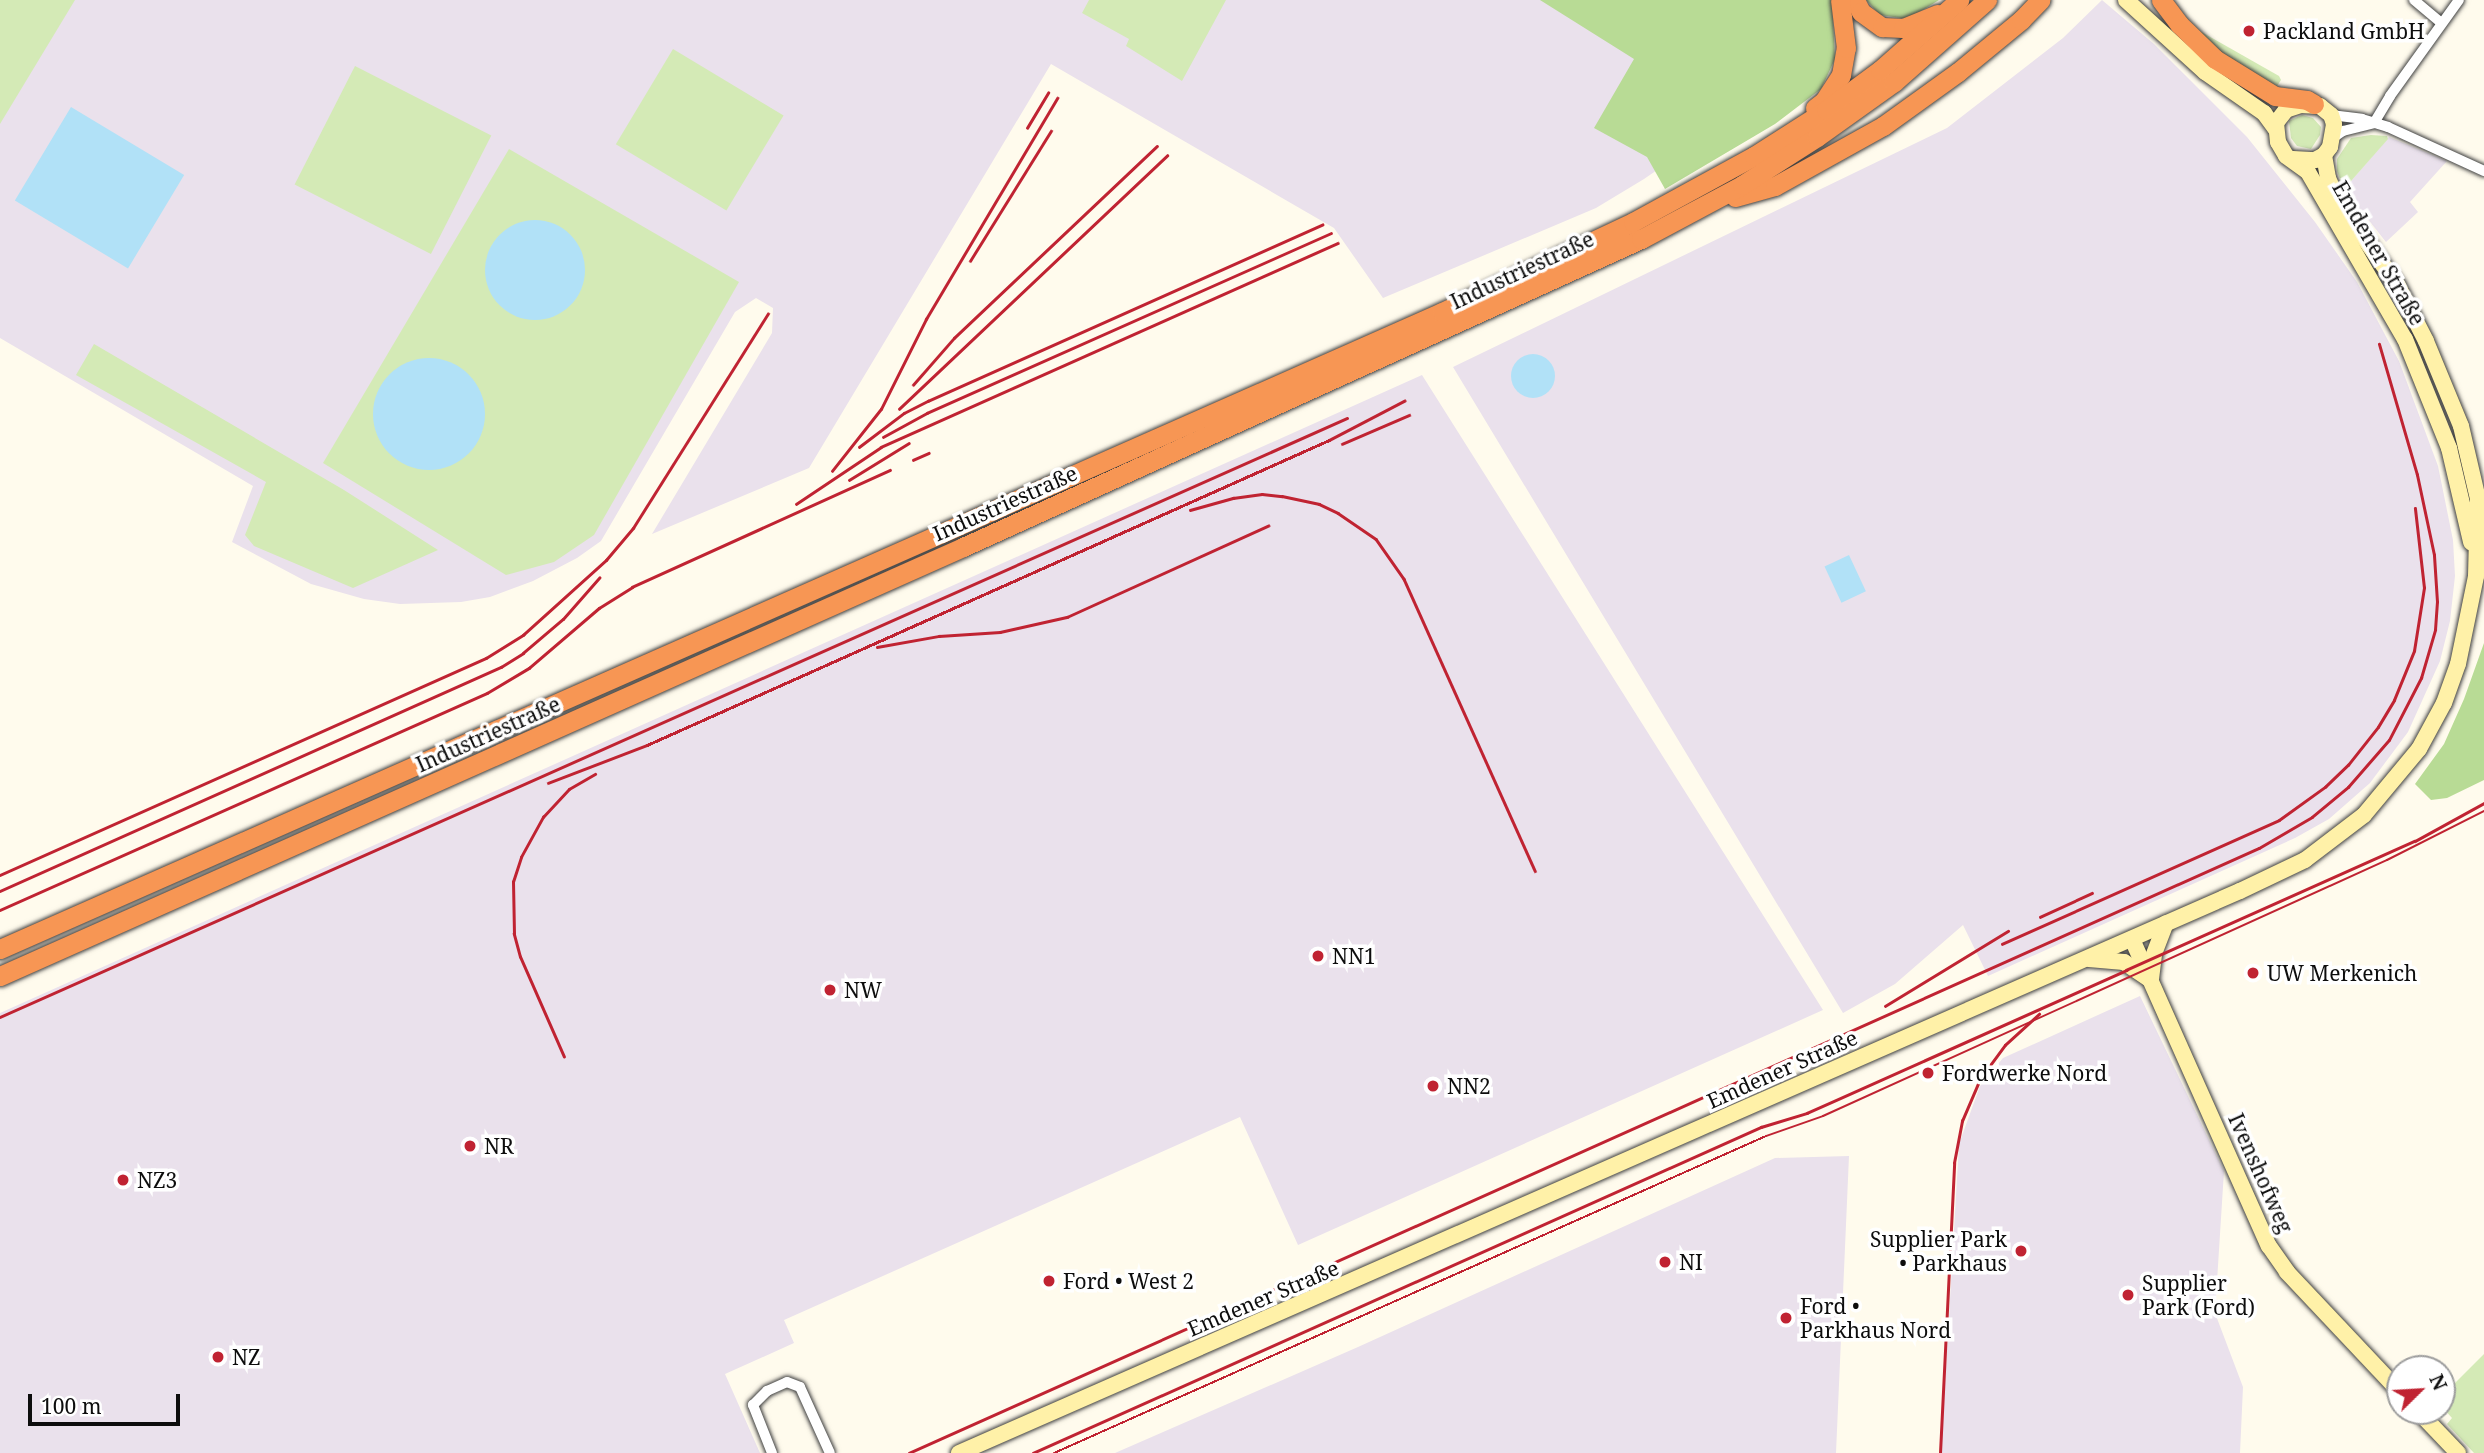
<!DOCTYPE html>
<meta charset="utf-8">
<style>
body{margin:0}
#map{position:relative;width:2484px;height:1453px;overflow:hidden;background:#fffbed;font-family:"Noto Serif",serif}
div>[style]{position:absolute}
.industrial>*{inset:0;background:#eae1ec}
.green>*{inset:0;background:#d4eab6;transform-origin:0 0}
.forest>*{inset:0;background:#b8db95}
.water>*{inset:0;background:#b1e1f7;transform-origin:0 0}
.round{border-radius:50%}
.roads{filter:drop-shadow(0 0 2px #404040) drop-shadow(0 0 2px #404040)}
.street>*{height:10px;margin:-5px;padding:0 5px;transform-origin:5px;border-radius:5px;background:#fff}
.secondary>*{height:16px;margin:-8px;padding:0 8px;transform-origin:8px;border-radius:8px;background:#fff1a8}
.highway>*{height:19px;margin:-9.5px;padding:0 9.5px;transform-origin:9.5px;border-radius:9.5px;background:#f79654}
.tram>*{height:2px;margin:-1px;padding:0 1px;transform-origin:1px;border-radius:1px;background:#c02332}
.rail>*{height:2.5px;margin:-1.25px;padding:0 1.25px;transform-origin:1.25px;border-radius:1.25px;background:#c02332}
.dots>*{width:19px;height:19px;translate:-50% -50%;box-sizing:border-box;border:4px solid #fff;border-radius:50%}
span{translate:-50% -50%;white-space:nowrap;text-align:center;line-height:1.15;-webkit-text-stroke:7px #fff;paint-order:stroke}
.poi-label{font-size:21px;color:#0d0d0d}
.left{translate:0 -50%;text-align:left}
.right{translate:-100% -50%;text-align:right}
.street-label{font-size:21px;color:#0d0d0d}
.north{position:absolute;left:2386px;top:1355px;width:70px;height:70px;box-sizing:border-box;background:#fff;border:2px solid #9e9e9e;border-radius:50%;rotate:66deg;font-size:19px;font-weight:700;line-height:28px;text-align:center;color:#0d0d0d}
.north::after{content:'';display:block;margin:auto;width:24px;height:32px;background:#c02332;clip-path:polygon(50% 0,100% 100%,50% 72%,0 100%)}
.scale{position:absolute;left:28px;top:1394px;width:152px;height:32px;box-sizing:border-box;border:4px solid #0d0d0d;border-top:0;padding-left:9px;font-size:21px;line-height:24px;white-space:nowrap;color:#0d0d0d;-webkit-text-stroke:5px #fff;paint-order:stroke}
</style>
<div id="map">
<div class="industrial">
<i style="clip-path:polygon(0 0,1788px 0,1794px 76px,1644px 179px,1596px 208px,1383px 298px,1334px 228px,1051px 64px,809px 468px,652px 534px,772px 333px,773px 308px,756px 298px,735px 312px,601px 541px,577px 558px,533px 581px,490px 597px,461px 602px,400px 604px,364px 599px,311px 584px,232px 542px,253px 486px,0 338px)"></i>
<i style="clip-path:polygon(2102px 0,2154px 44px,2247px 137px,2315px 222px,2357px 282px,2399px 361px,2438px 466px,2453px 540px,2455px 576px,2450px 621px,2440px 661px,2408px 732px,2370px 783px,2329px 819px,2295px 838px,1988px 976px,1963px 925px,1895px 984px,1843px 1013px,1453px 367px,1947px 128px,2063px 38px)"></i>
<i style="clip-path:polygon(2389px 137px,2447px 161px,2410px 202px,2418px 212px,2386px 242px,2344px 189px)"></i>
<i style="clip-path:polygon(1422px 375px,1823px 1010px,1298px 1245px,1240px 1117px,784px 1320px,794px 1343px,725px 1374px,760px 1453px,0 1453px,0 1013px)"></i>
<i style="clip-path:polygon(2140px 996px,2224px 1171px,2215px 1313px,2243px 1387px,2240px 1453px,1941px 1453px,1959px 1144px,1980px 1086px,2003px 1058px)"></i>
<i style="clip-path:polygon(1849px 1156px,1836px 1453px,1115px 1453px,1358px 1347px,1775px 1158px)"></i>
</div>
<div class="green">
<i style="clip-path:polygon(0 0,75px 0,0 124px)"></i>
<i style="clip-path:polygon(1089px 0,1226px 0,1182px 81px,1126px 46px,1129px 39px,1082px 13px)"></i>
<i style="clip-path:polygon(2191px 26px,2279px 76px,2281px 80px,2277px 86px,2240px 71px)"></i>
<i style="left:673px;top:49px;width:129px;height:111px;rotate:31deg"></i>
<i style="left:355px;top:66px;width:153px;height:133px;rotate:27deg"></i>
<i style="clip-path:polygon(2302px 115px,2313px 118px,2321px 127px,2320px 135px,2311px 149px,2297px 146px,2291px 138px,2289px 121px)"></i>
<i style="clip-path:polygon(2371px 135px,2387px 136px,2388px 139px,2344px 189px,2337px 171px,2337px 159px,2351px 138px)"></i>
<i style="clip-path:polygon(509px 149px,739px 282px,594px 535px,554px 562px,506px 575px,323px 463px)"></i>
<i style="clip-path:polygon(94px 344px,344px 490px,438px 550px,353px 588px,254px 546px,245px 535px,266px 482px,76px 375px)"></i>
<i style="clip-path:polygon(2484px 1354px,2484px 1453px,2474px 1453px,2447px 1424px,2452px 1418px,2442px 1407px,2442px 1396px)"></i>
</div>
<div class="forest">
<i style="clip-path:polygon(1540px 0,1832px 0,1835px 59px,1821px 89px,1775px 124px,1665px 189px,1647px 157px,1594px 128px,1634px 59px)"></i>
<i style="clip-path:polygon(1866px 0,1939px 0,1908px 19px,1880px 15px)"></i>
<i style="clip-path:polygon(2484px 643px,2484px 780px,2447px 798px,2431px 800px,2415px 784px,2444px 744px,2464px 699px)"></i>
</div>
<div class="water">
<i style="left:71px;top:107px;width:132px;height:109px;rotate:31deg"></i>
<i class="round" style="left:485px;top:220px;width:100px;height:100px"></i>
<i class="round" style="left:1511px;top:354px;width:44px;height:44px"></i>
<i class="round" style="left:373px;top:358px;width:112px;height:112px"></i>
<i style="left:1849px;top:555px;width:40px;height:27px;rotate:65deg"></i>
</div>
<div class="roads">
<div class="street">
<i style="left:2414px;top:0;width:35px;rotate:40deg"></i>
<i style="left:2331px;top:115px;width:31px;rotate:7deg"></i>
<i style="left:2362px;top:119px;width:27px;rotate:17deg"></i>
<i style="left:2388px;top:127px;width:106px;rotate:24.6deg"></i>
<i style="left:2374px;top:123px;width:31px;rotate:-59deg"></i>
<i style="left:2390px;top:96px;width:118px;rotate:-54.3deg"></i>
<i style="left:2334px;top:137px;width:11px;rotate:-34deg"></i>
<i style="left:2343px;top:131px;width:32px;rotate:-14deg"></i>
<i style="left:772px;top:1453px;width:52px;rotate:-111.6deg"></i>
<i style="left:753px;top:1405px;width:20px;rotate:-45deg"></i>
<i style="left:767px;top:1391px;width:22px;rotate:-24deg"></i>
<i style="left:787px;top:1382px;width:14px;rotate:21deg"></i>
<i style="left:800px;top:1387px;width:72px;rotate:65.6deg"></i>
</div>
<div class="secondary">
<i style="left:2126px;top:0;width:107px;rotate:42.3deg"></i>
<i style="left:2205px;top:72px;width:72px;rotate:34.8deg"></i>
<i style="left:2264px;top:113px;width:19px;rotate:54deg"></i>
<i style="left:2293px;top:159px;width:22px;rotate:3deg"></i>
<i style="left:2315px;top:160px;width:10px;rotate:-29deg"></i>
<i style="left:2324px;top:155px;width:10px;rotate:-53deg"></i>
<i style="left:2330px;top:147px;width:23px;rotate:-80deg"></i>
<i style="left:2334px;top:124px;width:9px;rotate:-108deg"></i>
<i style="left:2331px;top:115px;width:14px;rotate:-141deg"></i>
<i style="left:2320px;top:106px;width:19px;rotate:-177deg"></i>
<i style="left:2301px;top:105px;width:16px;rotate:162deg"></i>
<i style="left:2286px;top:110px;width:16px;rotate:128deg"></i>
<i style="left:2276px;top:123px;width:19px;rotate:84deg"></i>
<i style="left:2278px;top:142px;width:16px;rotate:60deg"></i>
<i style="left:2286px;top:156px;width:27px;rotate:36deg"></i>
<i style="left:2308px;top:172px;width:193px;rotate:59.9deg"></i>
<i style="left:2405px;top:339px;width:118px;rotate:68deg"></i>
<i style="left:2449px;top:448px;width:97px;rotate:76.8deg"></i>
<i style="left:2132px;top:939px;width:336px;rotate:66deg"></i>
<i style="left:2269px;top:1246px;width:32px;rotate:55deg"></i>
<i style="left:2287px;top:1272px;width:165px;rotate:46.7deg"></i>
<i style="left:2089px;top:959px;width:35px;rotate:5deg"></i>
<i style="left:2124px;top:962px;width:30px;rotate:34deg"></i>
<i style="left:2151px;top:979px;width:25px;rotate:-83deg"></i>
<i style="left:2154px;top:954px;width:33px;rotate:-69deg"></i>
<i style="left:2418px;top:1411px;width:58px;rotate:46.4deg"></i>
<i style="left:959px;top:1453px;width:1399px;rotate:-23.69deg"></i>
<i style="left:2240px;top:891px;width:72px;rotate:-25.5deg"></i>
<i style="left:2305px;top:860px;width:74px;rotate:-37.3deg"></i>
<i style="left:2364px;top:815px;width:86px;rotate:-50.2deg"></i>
<i style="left:2419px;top:749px;width:52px;rotate:-61.5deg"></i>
<i style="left:2444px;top:703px;width:41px;rotate:-70.3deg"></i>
<i style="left:2458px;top:664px;width:90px;rotate:-78.4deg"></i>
<i style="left:2476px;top:576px;width:77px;rotate:-88.5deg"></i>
<i style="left:2478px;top:499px;width:75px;rotate:-103.1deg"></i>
<i style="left:2461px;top:426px;width:92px;rotate:-112.4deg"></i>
<i style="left:2426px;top:341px;width:62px;rotate:-117deg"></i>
<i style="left:2398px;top:286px;width:102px;rotate:-125.4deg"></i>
<i style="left:2339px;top:203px;width:27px;rotate:-114deg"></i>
<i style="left:2328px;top:178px;width:23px;rotate:-100deg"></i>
</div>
<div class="highway">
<i style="left:1855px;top:0;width:13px;rotate:63deg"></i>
<i style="left:1861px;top:12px;width:26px;rotate:36deg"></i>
<i style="left:1882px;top:27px;width:21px;rotate:3deg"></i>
<i style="left:1903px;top:28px;width:37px;rotate:-22deg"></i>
<i style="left:2161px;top:0;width:30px;rotate:53deg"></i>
<i style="left:2179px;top:24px;width:50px;rotate:44.2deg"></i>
<i style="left:2215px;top:59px;width:70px;rotate:31.7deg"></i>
<i style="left:2275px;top:96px;width:32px;rotate:7deg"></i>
<i style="left:2307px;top:100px;width:8px;rotate:30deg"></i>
<i style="left:1815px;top:108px;width:11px;rotate:-38deg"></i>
<i style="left:1824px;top:101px;width:31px;rotate:-57deg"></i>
<i style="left:1841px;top:75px;width:27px;rotate:-80deg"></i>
<i style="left:1846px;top:48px;width:48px;rotate:-97.1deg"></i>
<i style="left:1735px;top:197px;width:41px;rotate:-15.4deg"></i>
<i style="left:1775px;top:186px;width:124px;rotate:-29.1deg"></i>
<i style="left:1883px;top:126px;width:92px;rotate:-35.8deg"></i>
<i style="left:1958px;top:72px;width:82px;rotate:-39.5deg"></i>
<i style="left:2021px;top:20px;width:28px;rotate:-46deg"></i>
<i style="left:0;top:949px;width:1576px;rotate:-23.83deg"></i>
<i style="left:1442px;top:312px;width:211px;rotate:-25.2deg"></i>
<i style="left:1633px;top:222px;width:138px;rotate:-28.6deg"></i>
<i style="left:1754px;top:156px;width:85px;rotate:-32.6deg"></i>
<i style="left:1826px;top:110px;width:67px;rotate:-36.5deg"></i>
<i style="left:1880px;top:70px;width:106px;rotate:-41.5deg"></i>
<i style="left:0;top:976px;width:1054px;rotate:-24.01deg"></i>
<i style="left:963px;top:547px;width:745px;rotate:-24.43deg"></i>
<i style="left:1641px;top:239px;width:115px;rotate:-28.1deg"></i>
<i style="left:1742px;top:185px;width:89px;rotate:-32.6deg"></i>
<i style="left:1817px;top:137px;width:95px;rotate:-35.5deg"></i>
<i style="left:1894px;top:82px;width:124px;rotate:-41.4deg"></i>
</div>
</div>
<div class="tram">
<i style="left:1054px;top:1453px;width:779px;rotate:-24deg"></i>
<i style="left:1766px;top:1136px;width:60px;rotate:-19.3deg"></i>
<i style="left:1823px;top:1116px;width:619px;rotate:-24.41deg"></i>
<i style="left:2387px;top:860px;width:109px;rotate:-26.8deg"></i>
</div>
<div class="rail">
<i style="left:1027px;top:128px;width:41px;rotate:-59deg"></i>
<i style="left:970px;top:261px;width:153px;rotate:-58.1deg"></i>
<i style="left:913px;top:385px;width:62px;rotate:-48.9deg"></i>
<i style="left:954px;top:338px;width:279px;rotate:-43.4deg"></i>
<i style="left:899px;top:409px;width:369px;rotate:-43.4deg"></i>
<i style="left:883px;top:437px;width:50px;rotate:-28.6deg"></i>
<i style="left:927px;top:413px;width:442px;rotate:-24deg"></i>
<i style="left:1342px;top:444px;width:73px;rotate:-23.4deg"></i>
<i style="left:859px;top:447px;width:56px;rotate:-37.1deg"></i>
<i style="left:904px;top:413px;width:27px;rotate:-27deg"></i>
<i style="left:928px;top:401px;width:432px;rotate:-24.1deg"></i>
<i style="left:913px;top:460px;width:17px;rotate:-24deg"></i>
<i style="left:832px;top:471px;width:79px;rotate:-51.7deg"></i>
<i style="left:881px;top:409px;width:101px;rotate:-63.4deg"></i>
<i style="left:926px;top:319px;width:257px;rotate:-59.3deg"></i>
<i style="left:849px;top:480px;width:70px;rotate:-31.7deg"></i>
<i style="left:796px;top:504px;width:102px;rotate:-33.8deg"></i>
<i style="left:881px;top:447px;width:500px;rotate:-24.06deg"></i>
<i style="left:1190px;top:510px;width:45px;rotate:-15.6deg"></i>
<i style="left:1233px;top:498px;width:29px;rotate:-8deg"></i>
<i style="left:1262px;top:494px;width:20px;rotate:6deg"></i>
<i style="left:1282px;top:496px;width:38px;rotate:12deg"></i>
<i style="left:1319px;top:504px;width:21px;rotate:25deg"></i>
<i style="left:1338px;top:513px;width:46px;rotate:34.4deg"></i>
<i style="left:1376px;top:539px;width:49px;rotate:55deg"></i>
<i style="left:1404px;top:579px;width:320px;rotate:65.8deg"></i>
<i style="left:877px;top:647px;width:63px;rotate:-10.1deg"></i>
<i style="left:939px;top:636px;width:61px;rotate:-3.8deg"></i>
<i style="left:1000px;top:632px;width:69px;rotate:-12.6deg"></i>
<i style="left:1067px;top:617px;width:221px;rotate:-24.4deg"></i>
<i style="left:548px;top:783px;width:106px;rotate:-21deg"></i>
<i style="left:647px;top:745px;width:747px;rotate:-24.09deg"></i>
<i style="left:1329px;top:440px;width:85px;rotate:-27.5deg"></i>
<i style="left:0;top:875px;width:532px;rotate:-24.06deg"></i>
<i style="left:486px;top:658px;width:44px;rotate:-31.9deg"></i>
<i style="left:523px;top:635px;width:112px;rotate:-42.1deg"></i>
<i style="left:606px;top:560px;width:42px;rotate:-49.8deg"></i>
<i style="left:633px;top:528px;width:253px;rotate:-57.8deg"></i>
<i style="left:0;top:891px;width:549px;rotate:-24.09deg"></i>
<i style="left:501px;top:667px;width:26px;rotate:-32deg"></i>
<i style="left:523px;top:653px;width:52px;rotate:-40.4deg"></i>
<i style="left:563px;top:619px;width:55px;rotate:-48.7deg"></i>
<i style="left:0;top:910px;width:533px;rotate:-24.02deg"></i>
<i style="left:487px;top:693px;width:49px;rotate:-30.8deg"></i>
<i style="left:529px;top:668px;width:92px;rotate:-40.6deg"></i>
<i style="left:599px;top:608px;width:39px;rotate:-32deg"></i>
<i style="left:632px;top:587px;width:283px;rotate:-24.4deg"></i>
<i style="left:2040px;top:917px;width:57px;rotate:-24.8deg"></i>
<i style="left:2002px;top:944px;width:303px;rotate:-24.1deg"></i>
<i style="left:2279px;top:820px;width:57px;rotate:-35.7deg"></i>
<i style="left:2325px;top:787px;width:32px;rotate:-44deg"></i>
<i style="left:2348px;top:765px;width:48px;rotate:-51.7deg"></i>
<i style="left:2378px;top:727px;width:31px;rotate:-59deg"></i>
<i style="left:2394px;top:700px;width:53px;rotate:-67.8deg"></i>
<i style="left:2414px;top:651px;width:64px;rotate:-81deg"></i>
<i style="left:2424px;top:588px;width:80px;rotate:-96.5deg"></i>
<i style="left:1885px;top:1006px;width:144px;rotate:-31.4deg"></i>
<i style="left:0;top:1017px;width:1474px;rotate:-23.97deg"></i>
<i style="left:564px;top:1057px;width:109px;rotate:-113.7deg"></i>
<i style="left:520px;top:957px;width:24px;rotate:-105deg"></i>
<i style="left:514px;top:934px;width:52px;rotate:-91.1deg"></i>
<i style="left:513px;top:882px;width:26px;rotate:-72deg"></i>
<i style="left:521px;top:857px;width:46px;rotate:-61.2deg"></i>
<i style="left:543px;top:817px;width:38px;rotate:-47deg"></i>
<i style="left:569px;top:789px;width:30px;rotate:-30deg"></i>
<i style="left:909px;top:1453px;width:1479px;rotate:-24.14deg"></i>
<i style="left:2259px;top:848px;width:61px;rotate:-30.3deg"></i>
<i style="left:2312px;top:817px;width:47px;rotate:-39.8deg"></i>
<i style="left:2348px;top:787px;width:62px;rotate:-48.9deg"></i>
<i style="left:2389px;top:740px;width:70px;rotate:-62.7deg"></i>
<i style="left:2421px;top:678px;width:50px;rotate:-73.7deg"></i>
<i style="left:2435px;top:630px;width:28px;rotate:-86deg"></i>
<i style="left:2437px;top:602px;width:47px;rotate:-93.7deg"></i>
<i style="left:2434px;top:555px;width:82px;rotate:-102deg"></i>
<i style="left:2417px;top:475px;width:136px;rotate:-106.2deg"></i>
<i style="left:1033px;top:1453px;width:798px;rotate:-24.12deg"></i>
<i style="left:1761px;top:1127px;width:48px;rotate:-16.9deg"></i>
<i style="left:1807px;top:1113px;width:350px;rotate:-24.1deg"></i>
<i style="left:2126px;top:970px;width:316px;rotate:-24.1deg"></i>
<i style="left:2415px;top:841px;width:79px;rotate:-28.8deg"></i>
<i style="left:1940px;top:1453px;width:290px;rotate:-87.2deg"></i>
<i style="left:1954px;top:1163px;width:43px;rotate:-79.2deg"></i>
<i style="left:1962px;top:1121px;width:46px;rotate:-66.8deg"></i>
<i style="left:1980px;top:1079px;width:42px;rotate:-53.7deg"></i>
<i style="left:2005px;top:1045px;width:46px;rotate:-42.4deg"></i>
</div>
<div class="dots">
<i style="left:2249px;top:31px;background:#c02332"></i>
<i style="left:1318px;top:956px;background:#c02332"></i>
<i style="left:2253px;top:973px;background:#c02332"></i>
<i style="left:830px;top:990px;background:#c02332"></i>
<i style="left:1928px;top:1073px;background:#c02332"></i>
<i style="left:1433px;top:1086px;background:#c02332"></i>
<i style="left:470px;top:1146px;background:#c02332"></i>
<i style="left:123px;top:1180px;background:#c02332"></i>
<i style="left:2021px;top:1251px;background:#c02332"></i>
<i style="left:1665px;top:1262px;background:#c02332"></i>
<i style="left:1049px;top:1281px;background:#c02332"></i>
<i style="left:2128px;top:1295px;background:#c02332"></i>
<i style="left:1786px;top:1318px;background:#c02332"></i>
<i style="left:218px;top:1357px;background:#c02332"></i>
</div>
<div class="poi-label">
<span class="left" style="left:2263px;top:31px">Packland GmbH</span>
<span class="left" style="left:1332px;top:956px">NN1</span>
<span class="left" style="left:2267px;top:973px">UW Merkenich</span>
<span class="left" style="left:844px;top:990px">NW</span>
<span class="left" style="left:1942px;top:1073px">Fordwerke Nord</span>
<span class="left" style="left:1447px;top:1086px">NN2</span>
<span class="left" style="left:484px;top:1146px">NR</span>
<span class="left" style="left:137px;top:1180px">NZ3</span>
<span class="right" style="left:2007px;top:1251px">Supplier Park<br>• Parkhaus</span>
<span class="left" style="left:1679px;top:1262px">NI</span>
<span class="left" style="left:1063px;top:1281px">Ford • West 2</span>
<span class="left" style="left:2142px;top:1295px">Supplier<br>Park (Ford)</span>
<span class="left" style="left:1800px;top:1318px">Ford •<br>Parkhaus Nord</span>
<span class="left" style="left:232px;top:1357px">NZ</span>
</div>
<div class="street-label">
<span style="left:2379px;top:253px;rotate:60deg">Emdener Straße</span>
<span style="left:1522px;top:270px;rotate:-25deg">Industriestraße</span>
<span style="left:1005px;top:503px;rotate:-24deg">Industriestraße</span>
<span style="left:488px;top:734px;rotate:-24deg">Industriestraße</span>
<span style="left:1782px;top:1069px;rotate:-24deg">Emdener Straße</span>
<span style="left:2261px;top:1173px;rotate:66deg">Ivenshofweg</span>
<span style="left:1263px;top:1298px;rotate:-23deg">Emdener Straße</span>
</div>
<div class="north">N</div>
<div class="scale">100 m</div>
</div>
